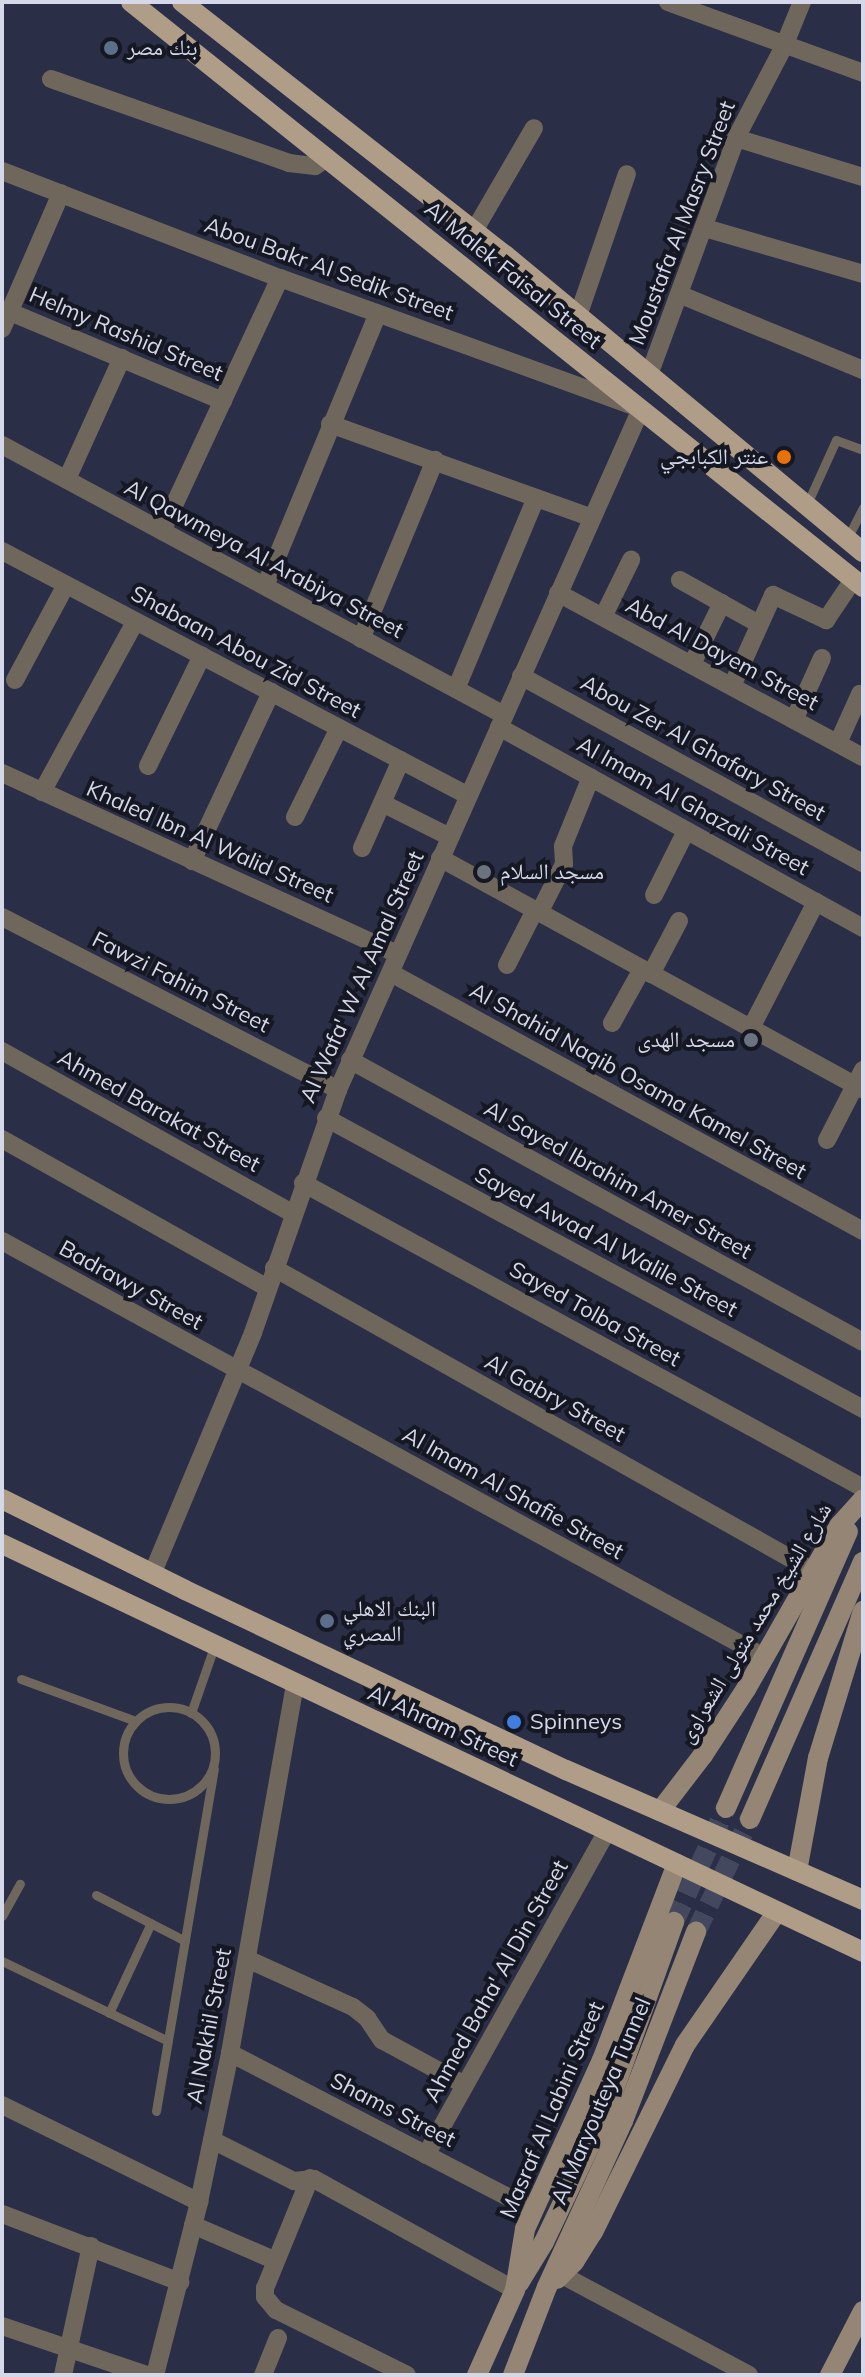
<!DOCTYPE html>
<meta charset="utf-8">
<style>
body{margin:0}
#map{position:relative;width:865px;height:2377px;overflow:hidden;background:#2a2f47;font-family:Mulish,"Noto Naskh Arabic",sans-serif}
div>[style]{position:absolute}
.secondary-tunnel>*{height:20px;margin-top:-10px;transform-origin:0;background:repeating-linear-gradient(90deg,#44485f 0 20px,transparent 0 30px)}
.lane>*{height:9px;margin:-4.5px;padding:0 4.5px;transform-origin:4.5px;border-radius:4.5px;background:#70675c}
.lane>.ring{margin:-4.5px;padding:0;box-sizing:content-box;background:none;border:9px solid #70675c;border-radius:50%}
.street>*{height:18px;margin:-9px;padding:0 9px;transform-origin:9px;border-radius:9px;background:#70675c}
.secondary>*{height:20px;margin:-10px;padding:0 10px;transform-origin:10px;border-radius:10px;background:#948574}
.primary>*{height:20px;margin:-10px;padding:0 10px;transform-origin:10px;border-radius:10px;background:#b09d87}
.dots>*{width:22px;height:22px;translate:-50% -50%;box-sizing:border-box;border:4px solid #151823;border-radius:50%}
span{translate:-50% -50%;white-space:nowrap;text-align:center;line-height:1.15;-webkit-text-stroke:8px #151823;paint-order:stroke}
.poi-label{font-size:22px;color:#d4d8e8}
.left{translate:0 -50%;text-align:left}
.right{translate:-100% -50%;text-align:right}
.street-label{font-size:22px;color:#d4d8e8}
.frame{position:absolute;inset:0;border:4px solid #d4d8e8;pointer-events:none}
</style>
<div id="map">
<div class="secondary-tunnel">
<i style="left:674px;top:1922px;width:125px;rotate:-65.5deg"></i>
<i style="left:696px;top:1932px;width:125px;rotate:-64.5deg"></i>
</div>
<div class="lane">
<i style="left:807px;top:504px;width:70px;rotate:-65.6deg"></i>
<i style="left:836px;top:440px;width:29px;rotate:20deg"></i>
<i style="left:847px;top:539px;width:35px;rotate:-63deg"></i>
<i style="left:21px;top:1679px;width:122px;rotate:20.1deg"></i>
<i class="ring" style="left:123px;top:1707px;width:83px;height:83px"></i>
<i style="left:191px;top:1713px;width:73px;rotate:-70.8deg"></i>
<i style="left:96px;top:1895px;width:100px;rotate:27.3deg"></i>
<i style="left:2px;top:1916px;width:37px;rotate:-61deg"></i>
<i style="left:2px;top:1961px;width:184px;rotate:25.7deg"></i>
<i style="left:109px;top:2013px;width:99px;rotate:-65deg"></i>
<i style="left:156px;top:2111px;width:347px;rotate:-80.4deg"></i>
</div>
<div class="street">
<i style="left:668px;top:2px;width:208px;rotate:20deg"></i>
<i style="left:51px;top:79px;width:252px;rotate:19.4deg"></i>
<i style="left:289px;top:163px;width:26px;rotate:7deg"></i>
<i style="left:315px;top:166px;width:14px;rotate:-34deg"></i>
<i style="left:736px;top:138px;width:133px;rotate:17.1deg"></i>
<i style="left:2px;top:171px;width:298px;rotate:21.1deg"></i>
<i style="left:280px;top:278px;width:384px;rotate:19.9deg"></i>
<i style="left:641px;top:409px;width:745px;rotate:113.99deg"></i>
<i style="left:338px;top:1090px;width:257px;rotate:109.3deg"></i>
<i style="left:253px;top:1333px;width:261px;rotate:112.7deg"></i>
<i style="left:705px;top:228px;width:165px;rotate:16.2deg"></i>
<i style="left:474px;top:231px;width:119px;rotate:-59.8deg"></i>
<i style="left:681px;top:295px;width:197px;rotate:22.4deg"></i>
<i style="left:10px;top:312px;width:231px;rotate:22.7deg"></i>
<i style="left:578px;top:316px;width:150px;rotate:-71deg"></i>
<i style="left:2px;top:329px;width:148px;rotate:-66.5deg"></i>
<i style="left:649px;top:375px;width:252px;rotate:-69.8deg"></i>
<i style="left:736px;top:138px;width:104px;rotate:-62.4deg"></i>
<i style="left:784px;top:46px;width:48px;rotate:-67.8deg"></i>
<i style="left:330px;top:424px;width:278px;rotate:19.7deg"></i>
<i style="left:2px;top:445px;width:570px;rotate:28.27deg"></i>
<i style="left:67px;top:479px;width:133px;rotate:-65.6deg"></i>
<i style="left:162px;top:531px;width:279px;rotate:-65deg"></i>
<i style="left:2px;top:551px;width:525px;rotate:27.69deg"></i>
<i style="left:680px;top:580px;width:90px;rotate:29.1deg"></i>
<i style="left:265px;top:586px;width:295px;rotate:-67.5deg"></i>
<i style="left:558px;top:593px;width:346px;rotate:28.3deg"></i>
<i style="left:603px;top:617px;width:64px;rotate:-63.8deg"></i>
<i style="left:361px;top:639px;width:194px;rotate:-67.5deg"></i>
<i style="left:692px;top:664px;width:68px;rotate:-63.8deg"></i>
<i style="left:521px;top:676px;width:390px;rotate:28.7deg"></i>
<i style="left:15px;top:680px;width:108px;rotate:-61.8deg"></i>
<i style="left:732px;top:686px;width:100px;rotate:-65.7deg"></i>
<i style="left:773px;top:595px;width:59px;rotate:25.3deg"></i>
<i style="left:826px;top:620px;width:48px;rotate:-56deg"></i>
<i style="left:456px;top:689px;width:207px;rotate:-67.3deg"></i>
<i style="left:794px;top:720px;width:68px;rotate:-65.7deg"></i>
<i style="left:499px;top:727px;width:416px;rotate:28.9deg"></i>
<i style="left:838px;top:743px;width:54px;rotate:-65.8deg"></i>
<i style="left:148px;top:766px;width:123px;rotate:-63.9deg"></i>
<i style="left:2px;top:773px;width:435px;rotate:24.6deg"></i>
<i style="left:42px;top:792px;width:194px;rotate:-61.3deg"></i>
<i style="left:382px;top:803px;width:76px;rotate:26.6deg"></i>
<i style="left:295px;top:817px;width:99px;rotate:-63.7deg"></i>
<i style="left:362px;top:848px;width:96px;rotate:-66.1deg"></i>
<i style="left:440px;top:858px;width:482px;rotate:28.7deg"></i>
<i style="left:192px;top:861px;width:187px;rotate:-64.9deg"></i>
<i style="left:654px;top:895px;width:72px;rotate:-63.4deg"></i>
<i style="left:539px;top:913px;width:55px;rotate:-63deg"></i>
<i style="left:564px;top:864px;width:18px;rotate:-93deg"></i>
<i style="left:563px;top:846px;width:74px;rotate:-67.9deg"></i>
<i style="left:2px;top:917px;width:378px;rotate:27.2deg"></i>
<i style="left:507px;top:965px;width:62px;rotate:-63deg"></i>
<i style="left:391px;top:973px;width:538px;rotate:28.66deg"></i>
<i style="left:651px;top:974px;width:60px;rotate:-62.2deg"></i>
<i style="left:612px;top:1023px;width:62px;rotate:-60.9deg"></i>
<i style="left:751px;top:1028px;width:142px;rotate:-62.7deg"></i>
<i style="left:2px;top:1051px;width:332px;rotate:29.2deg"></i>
<i style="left:350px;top:1060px;width:585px;rotate:28.8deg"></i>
<i style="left:326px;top:1118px;width:611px;rotate:28.45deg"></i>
<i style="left:2px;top:1139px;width:305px;rotate:29.3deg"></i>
<i style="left:827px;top:1140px;width:79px;rotate:-62.8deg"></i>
<i style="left:303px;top:1183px;width:638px;rotate:28.57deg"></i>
<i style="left:2px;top:1241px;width:868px;rotate:28.63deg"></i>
<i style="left:274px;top:1268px;width:618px;rotate:29.34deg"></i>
<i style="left:247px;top:1959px;width:116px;rotate:24.4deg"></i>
<i style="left:353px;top:2007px;width:18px;rotate:38deg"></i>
<i style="left:367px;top:2018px;width:27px;rotate:56deg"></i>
<i style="left:382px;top:2040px;width:94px;rotate:28.5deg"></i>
<i style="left:230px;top:2053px;width:341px;rotate:27.4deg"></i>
<i style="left:2px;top:2105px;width:220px;rotate:26.2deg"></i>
<i style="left:212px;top:2140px;width:92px;rotate:26.6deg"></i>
<i style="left:294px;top:2181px;width:20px;rotate:-6deg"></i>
<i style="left:314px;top:2179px;width:230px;rotate:28.9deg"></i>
<i style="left:426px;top:2155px;width:371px;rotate:-60.8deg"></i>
<i style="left:310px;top:2178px;width:119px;rotate:112.2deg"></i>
<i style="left:265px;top:2288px;width:9px;rotate:90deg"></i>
<i style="left:265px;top:2297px;width:17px;rotate:50deg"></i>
<i style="left:276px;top:2310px;width:146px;rotate:26.4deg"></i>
<i style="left:2px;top:2214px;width:191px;rotate:20.9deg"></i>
<i style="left:193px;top:2225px;width:90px;rotate:23.4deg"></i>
<i style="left:562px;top:2275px;width:212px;rotate:28.1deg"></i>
<i style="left:2px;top:2326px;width:153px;rotate:18.7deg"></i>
<i style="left:63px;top:2375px;width:132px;rotate:-77.8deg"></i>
<i style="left:155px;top:2375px;width:179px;rotate:-75.7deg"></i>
<i style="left:199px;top:2202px;width:152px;rotate:-78.2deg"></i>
<i style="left:230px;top:2053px;width:376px;rotate:-80deg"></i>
<i style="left:263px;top:2375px;width:40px;rotate:-68deg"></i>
</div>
<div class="secondary">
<i style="left:726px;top:1808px;width:302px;rotate:-66.2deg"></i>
<i style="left:660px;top:1811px;width:71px;rotate:-52.5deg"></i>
<i style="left:703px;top:1755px;width:79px;rotate:-56.9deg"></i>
<i style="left:746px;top:1689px;width:188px;rotate:-60.3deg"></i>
<i style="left:839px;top:1526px;width:36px;rotate:-48deg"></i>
<i style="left:750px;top:1819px;width:281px;rotate:-66.3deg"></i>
<i style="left:797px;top:1871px;width:115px;rotate:-79.5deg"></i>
<i style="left:818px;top:1758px;width:154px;rotate:-73deg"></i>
<i style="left:557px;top:2279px;width:24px;rotate:-45deg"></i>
<i style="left:574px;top:2262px;width:36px;rotate:-58deg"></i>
<i style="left:593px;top:2232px;width:208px;rotate:-63.8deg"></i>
<i style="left:685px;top:2045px;width:160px;rotate:-55.4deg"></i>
<i style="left:519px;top:2283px;width:48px;rotate:-58.6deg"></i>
<i style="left:544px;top:2242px;width:144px;rotate:-64.5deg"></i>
<i style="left:606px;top:2112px;width:202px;rotate:-70.3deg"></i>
<i style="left:477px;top:2375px;width:93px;rotate:-65.9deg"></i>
<i style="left:515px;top:2290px;width:62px;rotate:-80.7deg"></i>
<i style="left:525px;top:2229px;width:186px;rotate:-65.5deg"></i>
<i style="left:602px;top:2060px;width:210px;rotate:-69.1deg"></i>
<i style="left:513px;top:2375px;width:94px;rotate:-68.9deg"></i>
<i style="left:547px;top:2287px;width:183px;rotate:-65.4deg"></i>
<i style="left:623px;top:2121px;width:203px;rotate:-68.9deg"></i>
<i style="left:830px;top:2375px;width:72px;rotate:-62.7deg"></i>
</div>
<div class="primary">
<i style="left:131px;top:2px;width:937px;rotate:38.63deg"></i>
<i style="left:182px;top:2px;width:410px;rotate:38.1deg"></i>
<i style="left:505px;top:255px;width:465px;rotate:39.7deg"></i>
<i style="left:2px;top:1499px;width:204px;rotate:26.4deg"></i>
<i style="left:185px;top:1590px;width:421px;rotate:25.3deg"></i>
<i style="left:566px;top:1770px;width:324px;rotate:23.6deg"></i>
<i style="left:2px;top:1544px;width:953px;rotate:25.35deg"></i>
</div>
<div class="dots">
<i style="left:111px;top:48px;background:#5c6f8a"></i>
<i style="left:784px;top:457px;background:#e8710a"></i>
<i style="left:484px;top:872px;background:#6b7280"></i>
<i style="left:751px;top:1040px;background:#6b7280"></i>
<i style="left:327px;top:1621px;background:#5c6f8a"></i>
<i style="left:514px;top:1722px;background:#3f7fe0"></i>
</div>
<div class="poi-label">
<span class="left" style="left:127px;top:48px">بنك مصر</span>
<span class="right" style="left:768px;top:457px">عنتر الكبابجي</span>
<span class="left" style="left:500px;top:872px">مسجد السلام</span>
<span class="right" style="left:735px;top:1040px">مسجد الهدى</span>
<span class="left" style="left:343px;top:1621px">البنك الاهلي<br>المصري</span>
<span class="left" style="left:530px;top:1722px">Spinneys</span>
</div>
<div class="street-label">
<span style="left:682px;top:223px;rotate:-69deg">Moustafa Al Masry Street</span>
<span style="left:329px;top:269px;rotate:20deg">Abou Bakr Al Sedik Street</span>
<span style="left:513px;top:275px;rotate:39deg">Al Malek Faisal Street</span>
<span style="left:126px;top:334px;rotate:23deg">Helmy Rashid Street</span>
<span style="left:264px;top:559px;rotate:28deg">Al Qawmeya Al Arabiya Street</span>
<span style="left:246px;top:652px;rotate:28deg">Shabaan Abou Zid Street</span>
<span style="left:722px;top:654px;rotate:28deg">Abd Al Dayem Street</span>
<span style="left:703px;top:748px;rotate:29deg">Abou Zer Al Ghafary Street</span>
<span style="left:693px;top:806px;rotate:29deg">Al Imam Al Ghazali Street</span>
<span style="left:210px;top:842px;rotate:24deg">Khaled Ibn Al Walid Street</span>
<span style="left:362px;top:977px;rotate:-66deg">Al Wafa' W Al Amal Street</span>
<span style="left:181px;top:982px;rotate:27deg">Fawzi Fahim Street</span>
<span style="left:638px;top:1081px;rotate:29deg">Al Shahid Naqib Osama Kamel Street</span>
<span style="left:159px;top:1111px;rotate:29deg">Ahmed Barakat Street</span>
<span style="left:618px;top:1180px;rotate:29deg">Al Sayed Ibrahim Amer Street</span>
<span style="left:606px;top:1242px;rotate:28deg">Sayed Awad Al Walile Street</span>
<span style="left:131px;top:1285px;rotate:29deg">Badrawy Street</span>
<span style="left:595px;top:1314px;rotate:29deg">Sayed Tolba Street</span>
<span style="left:555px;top:1398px;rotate:29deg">Al Gabry Street</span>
<span style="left:513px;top:1493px;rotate:29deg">Al Imam Al Shafie Street</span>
<span style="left:755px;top:1623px;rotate:-59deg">شارع الشيخ محمد متولى الشعراوى</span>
<span style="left:443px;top:1726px;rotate:25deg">Al Ahram Street</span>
<span style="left:496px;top:1981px;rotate:-61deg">Ahmed Baha' Al Din Street</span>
<span style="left:209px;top:2026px;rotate:-79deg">Al Nakhil Street</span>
<span style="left:601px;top:2101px;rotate:-67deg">Al Maryouteya Tunnel</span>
<span style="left:393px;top:2110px;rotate:27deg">Shams Street</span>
<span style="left:552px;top:2110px;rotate:-67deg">Masraf Al Labini Street</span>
</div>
<div class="frame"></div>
</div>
